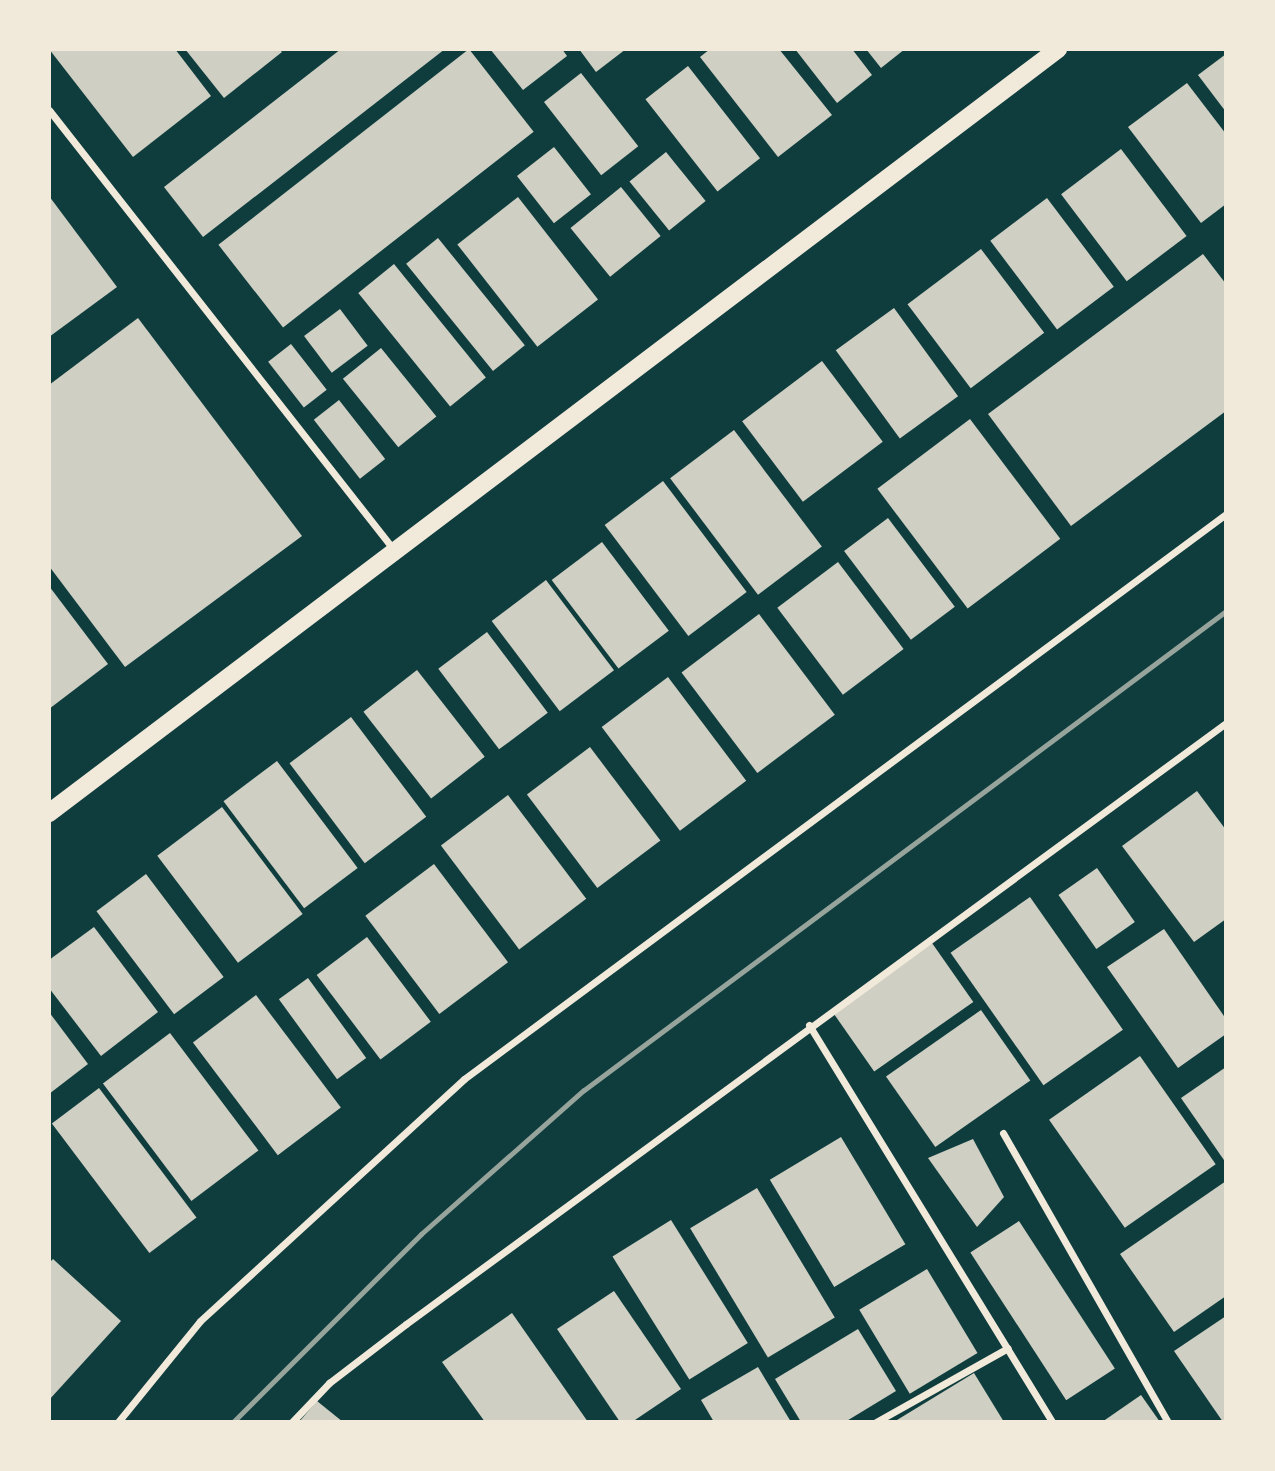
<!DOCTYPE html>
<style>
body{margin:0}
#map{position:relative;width:1275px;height:1471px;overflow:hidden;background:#0f3d3e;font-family:"Space Grotesk",sans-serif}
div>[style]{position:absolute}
.building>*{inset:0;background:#cfcfc3;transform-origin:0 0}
.minor>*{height:7px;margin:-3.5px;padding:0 3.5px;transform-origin:3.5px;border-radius:3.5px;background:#f1e9da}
.primary>*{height:18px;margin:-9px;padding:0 9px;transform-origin:9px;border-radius:9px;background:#f1e9da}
.rail>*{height:5px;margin:-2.5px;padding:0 2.5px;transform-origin:2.5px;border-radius:2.5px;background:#97a49c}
span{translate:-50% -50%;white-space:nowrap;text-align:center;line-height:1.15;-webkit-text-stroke:7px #f1e9da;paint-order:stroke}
.frame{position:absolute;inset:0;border:51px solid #f1e9da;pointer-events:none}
</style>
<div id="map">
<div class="building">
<i style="clip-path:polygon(49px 49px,175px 49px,211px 96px,133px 157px)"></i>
<i style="clip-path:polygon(185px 49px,279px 49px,282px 52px,224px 98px)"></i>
<i style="clip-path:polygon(341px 49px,445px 49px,203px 237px,164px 187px)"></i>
<i style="left:469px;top:49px;width:105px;height:318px;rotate:52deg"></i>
<i style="clip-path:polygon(490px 49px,562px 49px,567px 56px,523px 90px)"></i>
<i style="clip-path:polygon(579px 49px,626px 49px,596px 72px)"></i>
<i style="clip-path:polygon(710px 49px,779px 49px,832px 115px,778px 157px,700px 57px)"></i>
<i style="clip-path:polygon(795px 49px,852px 49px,872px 75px,837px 103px)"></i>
<i style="clip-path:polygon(866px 49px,905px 49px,881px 68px)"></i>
<i style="clip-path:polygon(1226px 54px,1226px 112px,1198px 75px)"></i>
<i style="left:688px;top:66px;width:117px;height:54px;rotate:52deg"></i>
<i style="left:581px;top:73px;width:93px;height:47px;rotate:52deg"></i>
<i style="clip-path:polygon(1187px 83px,1226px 134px,1226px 204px,1201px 223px,1128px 127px)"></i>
<i style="left:554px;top:147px;width:60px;height:47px;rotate:52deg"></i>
<i style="left:1121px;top:149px;width:109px;height:75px;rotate:53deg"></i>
<i style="left:666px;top:152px;width:63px;height:47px;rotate:51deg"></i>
<i style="left:621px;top:187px;width:63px;height:65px;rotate:51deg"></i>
<i style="clip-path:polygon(49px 196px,117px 287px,49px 337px)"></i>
<i style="left:518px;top:197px;width:130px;height:77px;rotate:52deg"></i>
<i style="left:1047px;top:198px;width:111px;height:71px;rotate:53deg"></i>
<i style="left:438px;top:238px;width:138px;height:41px;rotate:51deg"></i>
<i style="left:981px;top:249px;width:105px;height:92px;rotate:53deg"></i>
<i style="clip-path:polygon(1203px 254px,1226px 284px,1226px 411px,1071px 526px,988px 414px)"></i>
<i style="left:394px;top:264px;width:146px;height:46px;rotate:51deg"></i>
<i style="left:894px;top:308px;width:109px;height:72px;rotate:54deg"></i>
<i style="left:340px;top:309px;width:46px;height:45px;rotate:53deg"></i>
<i style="clip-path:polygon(138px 318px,302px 536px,125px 667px,49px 566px,49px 385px)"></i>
<i style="left:291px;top:344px;width:58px;height:29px;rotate:52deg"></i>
<i style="left:381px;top:348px;width:88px;height:49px;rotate:51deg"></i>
<i style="left:822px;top:361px;width:101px;height:100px;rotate:53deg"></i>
<i style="left:339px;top:400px;width:75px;height:32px;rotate:52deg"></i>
<i style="left:970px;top:419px;width:150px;height:116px;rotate:53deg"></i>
<i style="left:734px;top:430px;width:146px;height:80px;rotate:53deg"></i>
<i style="left:663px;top:481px;width:139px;height:73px;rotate:53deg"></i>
<i style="left:888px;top:518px;width:111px;height:55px;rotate:53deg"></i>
<i style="left:602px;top:542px;width:111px;height:63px;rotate:53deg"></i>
<i style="left:838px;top:562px;width:109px;height:76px;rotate:53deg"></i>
<i style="left:546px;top:580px;width:113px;height:68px;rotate:53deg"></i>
<i style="clip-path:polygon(49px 586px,108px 664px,49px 709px)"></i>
<i style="left:759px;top:614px;width:126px;height:97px;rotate:53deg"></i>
<i style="left:487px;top:632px;width:101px;height:61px;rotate:53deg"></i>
<i style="left:417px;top:670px;width:110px;height:68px;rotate:52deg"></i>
<i style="left:668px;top:677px;width:130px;height:83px;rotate:53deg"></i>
<i style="left:351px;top:717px;width:125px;height:77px;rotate:53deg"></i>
<i style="left:590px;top:747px;width:117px;height:79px;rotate:53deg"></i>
<i style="left:277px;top:761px;width:134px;height:67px;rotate:53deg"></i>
<i style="clip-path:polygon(1197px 791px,1226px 830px,1226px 919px,1194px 942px,1122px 846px)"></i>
<i style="left:508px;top:795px;width:130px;height:84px;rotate:53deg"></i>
<i style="left:222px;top:807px;width:134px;height:81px;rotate:53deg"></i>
<i style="left:434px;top:864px;width:123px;height:86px;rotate:53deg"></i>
<i style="left:1097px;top:868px;width:66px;height:47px;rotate:55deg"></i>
<i style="left:146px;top:874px;width:129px;height:62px;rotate:53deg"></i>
<i style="left:1030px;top:897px;width:162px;height:97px;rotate:55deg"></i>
<i style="clip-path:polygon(94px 927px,158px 1012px,101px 1056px,49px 988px,49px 960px)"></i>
<i style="clip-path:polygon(1164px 929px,1226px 1019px,1226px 1034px,1178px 1068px,1107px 967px)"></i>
<i style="left:367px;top:937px;width:106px;height:63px;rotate:53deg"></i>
<i style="left:932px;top:943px;width:72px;height:121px;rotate:55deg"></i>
<i style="left:308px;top:978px;width:99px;height:36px;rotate:54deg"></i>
<i style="left:256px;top:995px;width:141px;height:79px;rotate:53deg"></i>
<i style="left:981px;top:1010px;width:86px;height:116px;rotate:55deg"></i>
<i style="clip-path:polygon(49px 1012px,88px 1064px,49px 1094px)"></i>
<i style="left:170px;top:1033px;width:147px;height:84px;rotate:53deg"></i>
<i style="left:1140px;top:1056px;width:132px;height:111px;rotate:55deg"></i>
<i style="clip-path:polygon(1226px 1067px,1226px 1163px,1181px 1098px)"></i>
<i style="left:99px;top:1088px;width:162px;height:59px;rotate:53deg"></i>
<i style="left:841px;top:1137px;width:125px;height:83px;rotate:59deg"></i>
<i style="clip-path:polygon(973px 1139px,1004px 1197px,977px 1227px,928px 1158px)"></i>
<i style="clip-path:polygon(1226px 1181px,1226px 1296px,1174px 1332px,1120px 1254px)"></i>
<i style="left:757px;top:1188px;width:151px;height:78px;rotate:59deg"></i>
<i style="left:671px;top:1220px;width:145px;height:69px;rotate:58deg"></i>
<i style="left:1019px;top:1221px;width:176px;height:58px;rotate:57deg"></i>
<i style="clip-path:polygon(53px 1259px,121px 1321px,49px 1400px,49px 1263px)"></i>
<i style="left:927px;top:1269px;width:98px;height:79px;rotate:59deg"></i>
<i style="clip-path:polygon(614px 1291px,681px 1389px,632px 1422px,620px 1422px,557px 1329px)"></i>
<i style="clip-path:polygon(512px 1313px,588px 1422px,485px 1422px,442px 1362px)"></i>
<i style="clip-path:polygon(1226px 1316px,1226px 1422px,1223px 1422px,1174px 1351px)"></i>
<i style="clip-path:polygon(858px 1329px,896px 1391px,845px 1422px,801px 1422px,775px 1379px)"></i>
<i style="clip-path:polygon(758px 1367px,791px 1422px,714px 1422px,701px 1400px)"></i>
<i style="clip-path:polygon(974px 1373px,1004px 1422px,898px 1422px,897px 1420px)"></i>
<i style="clip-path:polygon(1141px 1395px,1160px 1422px,1102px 1422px)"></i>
<i style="clip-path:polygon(317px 1401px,343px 1422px,299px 1422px)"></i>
</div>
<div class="minor">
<i style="left:49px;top:110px;width:559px;rotate:51.9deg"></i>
<i style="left:809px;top:1025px;width:465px;rotate:58.5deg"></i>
<i style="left:1003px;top:1133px;width:333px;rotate:60.3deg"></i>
<i style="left:118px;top:1422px;width:130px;rotate:-50.9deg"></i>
<i style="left:200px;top:1321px;width:358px;rotate:-42.5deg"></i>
<i style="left:464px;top:1079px;width:949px;rotate:-36.56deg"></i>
<i style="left:292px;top:1422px;width:54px;rotate:-46.5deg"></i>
<i style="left:329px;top:1383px;width:97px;rotate:-37.5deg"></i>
<i style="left:406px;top:1324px;width:1017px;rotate:-36.24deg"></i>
<i style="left:876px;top:1422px;width:151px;rotate:-29.3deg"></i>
</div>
<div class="primary">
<i style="left:49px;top:813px;width:1266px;rotate:-37.13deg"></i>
</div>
<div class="rail">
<i style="left:233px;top:1422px;width:266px;rotate:-45deg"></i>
<i style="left:421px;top:1234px;width:217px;rotate:-41.5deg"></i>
<i style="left:584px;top:1090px;width:801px;rotate:-36.73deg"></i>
</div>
<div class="frame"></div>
</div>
